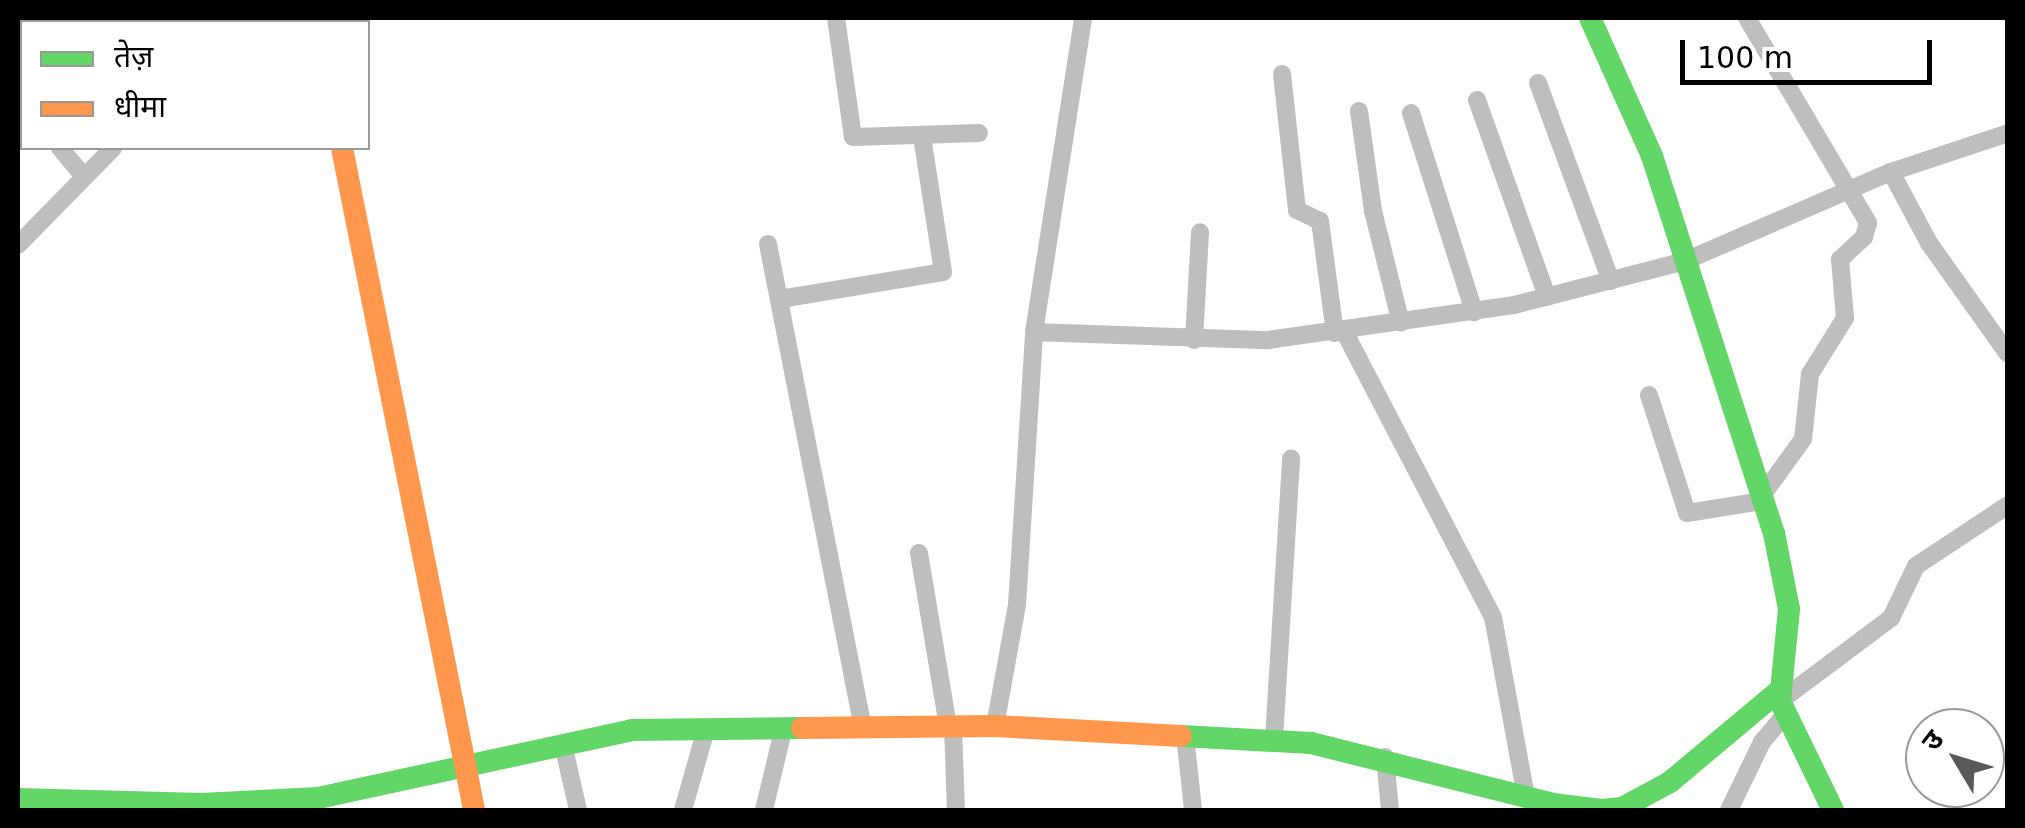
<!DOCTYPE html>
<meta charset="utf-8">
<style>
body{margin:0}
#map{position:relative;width:2025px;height:828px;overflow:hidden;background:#fff;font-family:"DejaVu Sans","Noto Sans Devanagari",sans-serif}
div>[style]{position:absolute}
.street>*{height:18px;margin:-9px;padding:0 9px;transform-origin:9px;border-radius:9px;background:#bebebe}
.fast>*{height:22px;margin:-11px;padding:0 11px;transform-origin:11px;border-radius:11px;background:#63d668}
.slow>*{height:22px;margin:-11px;padding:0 11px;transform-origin:11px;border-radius:11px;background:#ff974d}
span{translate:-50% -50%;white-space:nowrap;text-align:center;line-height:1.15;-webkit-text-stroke:8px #fff;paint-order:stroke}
.frame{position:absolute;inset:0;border:20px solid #000;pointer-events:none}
.legend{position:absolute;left:20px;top:20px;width:350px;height:130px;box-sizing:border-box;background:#fff;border:2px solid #999;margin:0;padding:12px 18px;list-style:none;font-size:30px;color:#000}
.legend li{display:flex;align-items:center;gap:20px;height:50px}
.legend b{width:50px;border:2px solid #999}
.north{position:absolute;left:1905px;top:708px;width:100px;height:100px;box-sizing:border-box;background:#fff;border:2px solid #999;border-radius:50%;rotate:308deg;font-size:28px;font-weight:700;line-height:40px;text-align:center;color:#000}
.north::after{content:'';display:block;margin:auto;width:35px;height:45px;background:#595959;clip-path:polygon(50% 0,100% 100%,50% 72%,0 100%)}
.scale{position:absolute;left:1680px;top:40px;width:252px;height:45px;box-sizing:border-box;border:5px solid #000;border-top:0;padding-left:12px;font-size:30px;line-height:35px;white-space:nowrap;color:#000;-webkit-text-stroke:8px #fff;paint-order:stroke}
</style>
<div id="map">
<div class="street">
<i style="left:836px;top:18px;width:120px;rotate:81.9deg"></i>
<i style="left:853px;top:137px;width:126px;rotate:-1.8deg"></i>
<i style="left:1747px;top:18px;width:238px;rotate:59.4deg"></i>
<i style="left:1868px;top:223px;width:15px;rotate:106deg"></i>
<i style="left:1864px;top:237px;width:33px;rotate:137deg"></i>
<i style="left:1840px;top:259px;width:59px;rotate:85.2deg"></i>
<i style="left:1845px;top:318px;width:66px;rotate:122deg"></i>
<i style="left:1810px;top:374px;width:65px;rotate:96.1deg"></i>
<i style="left:1803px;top:439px;width:72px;rotate:125.9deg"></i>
<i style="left:286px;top:22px;width:9px;rotate:-27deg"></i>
<i style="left:18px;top:49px;width:13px;rotate:90deg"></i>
<i style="left:1282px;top:74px;width:137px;rotate:83.7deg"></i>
<i style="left:1297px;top:210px;width:25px;rotate:26deg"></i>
<i style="left:1320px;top:221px;width:113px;rotate:82.4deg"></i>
<i style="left:1538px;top:83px;width:211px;rotate:69.8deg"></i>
<i style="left:18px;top:97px;width:7px;rotate:56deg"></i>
<i style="left:1477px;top:100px;width:209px;rotate:70.4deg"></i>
<i style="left:1359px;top:111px;width:101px;rotate:82deg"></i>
<i style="left:1373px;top:211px;width:115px;rotate:76deg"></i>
<i style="left:1411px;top:113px;width:209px;rotate:72.4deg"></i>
<i style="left:60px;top:148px;width:35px;rotate:50deg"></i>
<i style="left:1891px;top:172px;width:81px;rotate:61.8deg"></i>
<i style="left:1929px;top:243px;width:136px;rotate:54.6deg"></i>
<i style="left:768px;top:244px;width:492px;rotate:78.9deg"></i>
<i style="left:18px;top:245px;width:136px;rotate:-45.6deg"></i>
<i style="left:780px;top:299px;width:165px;rotate:-9.4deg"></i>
<i style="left:943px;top:272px;width:138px;rotate:-98.8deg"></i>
<i style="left:1344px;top:331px;width:322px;rotate:62.5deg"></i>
<i style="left:1493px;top:617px;width:183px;rotate:79.6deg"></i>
<i style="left:1034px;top:332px;width:234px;rotate:2deg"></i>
<i style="left:1268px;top:340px;width:248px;rotate:-8.1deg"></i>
<i style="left:1514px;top:305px;width:177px;rotate:-14.4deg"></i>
<i style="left:1685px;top:261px;width:224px;rotate:-23.4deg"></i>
<i style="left:1891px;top:172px;width:123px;rotate:-18.4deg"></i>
<i style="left:1194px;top:340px;width:108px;rotate:-86.8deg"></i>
<i style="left:1649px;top:395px;width:124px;rotate:72.1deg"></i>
<i style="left:1687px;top:513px;width:77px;rotate:-9deg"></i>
<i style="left:919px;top:553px;width:175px;rotate:80.5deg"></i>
<i style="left:1780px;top:701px;width:139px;rotate:-36.8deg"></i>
<i style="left:1891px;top:618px;width:58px;rotate:-64.3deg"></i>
<i style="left:1916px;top:566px;width:110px;rotate:-33.5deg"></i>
<i style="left:953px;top:726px;width:84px;rotate:88deg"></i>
<i style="left:995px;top:726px;width:123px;rotate:-79.7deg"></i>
<i style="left:1017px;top:605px;width:274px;rotate:-86.4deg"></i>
<i style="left:1034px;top:332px;width:318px;rotate:-81.1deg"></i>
<i style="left:1185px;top:735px;width:75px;rotate:83.9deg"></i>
<i style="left:1274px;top:739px;width:281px;rotate:-86.5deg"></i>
<i style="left:563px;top:744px;width:68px;rotate:77.2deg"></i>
<i style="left:1385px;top:757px;width:53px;rotate:84.6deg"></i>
<i style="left:683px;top:810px;width:84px;rotate:-74.1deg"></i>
<i style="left:764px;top:810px;width:85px;rotate:-76.5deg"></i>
<i style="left:1729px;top:810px;width:76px;rotate:-64.1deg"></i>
<i style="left:1762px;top:742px;width:35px;rotate:-50deg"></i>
</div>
<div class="fast">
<i style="left:316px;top:18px;width:4px;rotate:76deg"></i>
<i style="left:1590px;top:18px;width:151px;rotate:65.8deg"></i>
<i style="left:1652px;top:156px;width:396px;rotate:72.1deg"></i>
<i style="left:1774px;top:533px;width:77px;rotate:78.8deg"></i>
<i style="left:1789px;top:609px;width:92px;rotate:95.6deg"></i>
<i style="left:1780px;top:701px;width:121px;rotate:64.1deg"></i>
<i style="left:1181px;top:736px;width:130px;rotate:3.1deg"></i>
<i style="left:1311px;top:743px;width:250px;rotate:14.1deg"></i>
<i style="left:1553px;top:804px;width:49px;rotate:7deg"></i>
<i style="left:1602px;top:810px;width:20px;rotate:-6deg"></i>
<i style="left:1622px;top:808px;width:55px;rotate:-28.4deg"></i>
<i style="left:1670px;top:782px;width:142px;rotate:-39.9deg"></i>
<i style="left:18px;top:799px;width:183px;rotate:1.6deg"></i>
<i style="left:201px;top:804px;width:117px;rotate:-2.9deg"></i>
<i style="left:318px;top:798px;width:321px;rotate:-12.2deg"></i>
<i style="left:632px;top:730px;width:170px;rotate:-0.7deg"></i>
</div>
<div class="slow">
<i style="left:342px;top:148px;width:675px;rotate:78.72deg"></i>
<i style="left:802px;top:728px;width:193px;rotate:-0.6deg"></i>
<i style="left:995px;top:726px;width:186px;rotate:3.1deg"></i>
</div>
<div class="frame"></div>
<ul class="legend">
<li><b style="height:12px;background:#63d668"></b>तेज़</li>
<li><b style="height:12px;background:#ff974d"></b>धीमा</li>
</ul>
<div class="north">उ</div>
<div class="scale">100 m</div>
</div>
